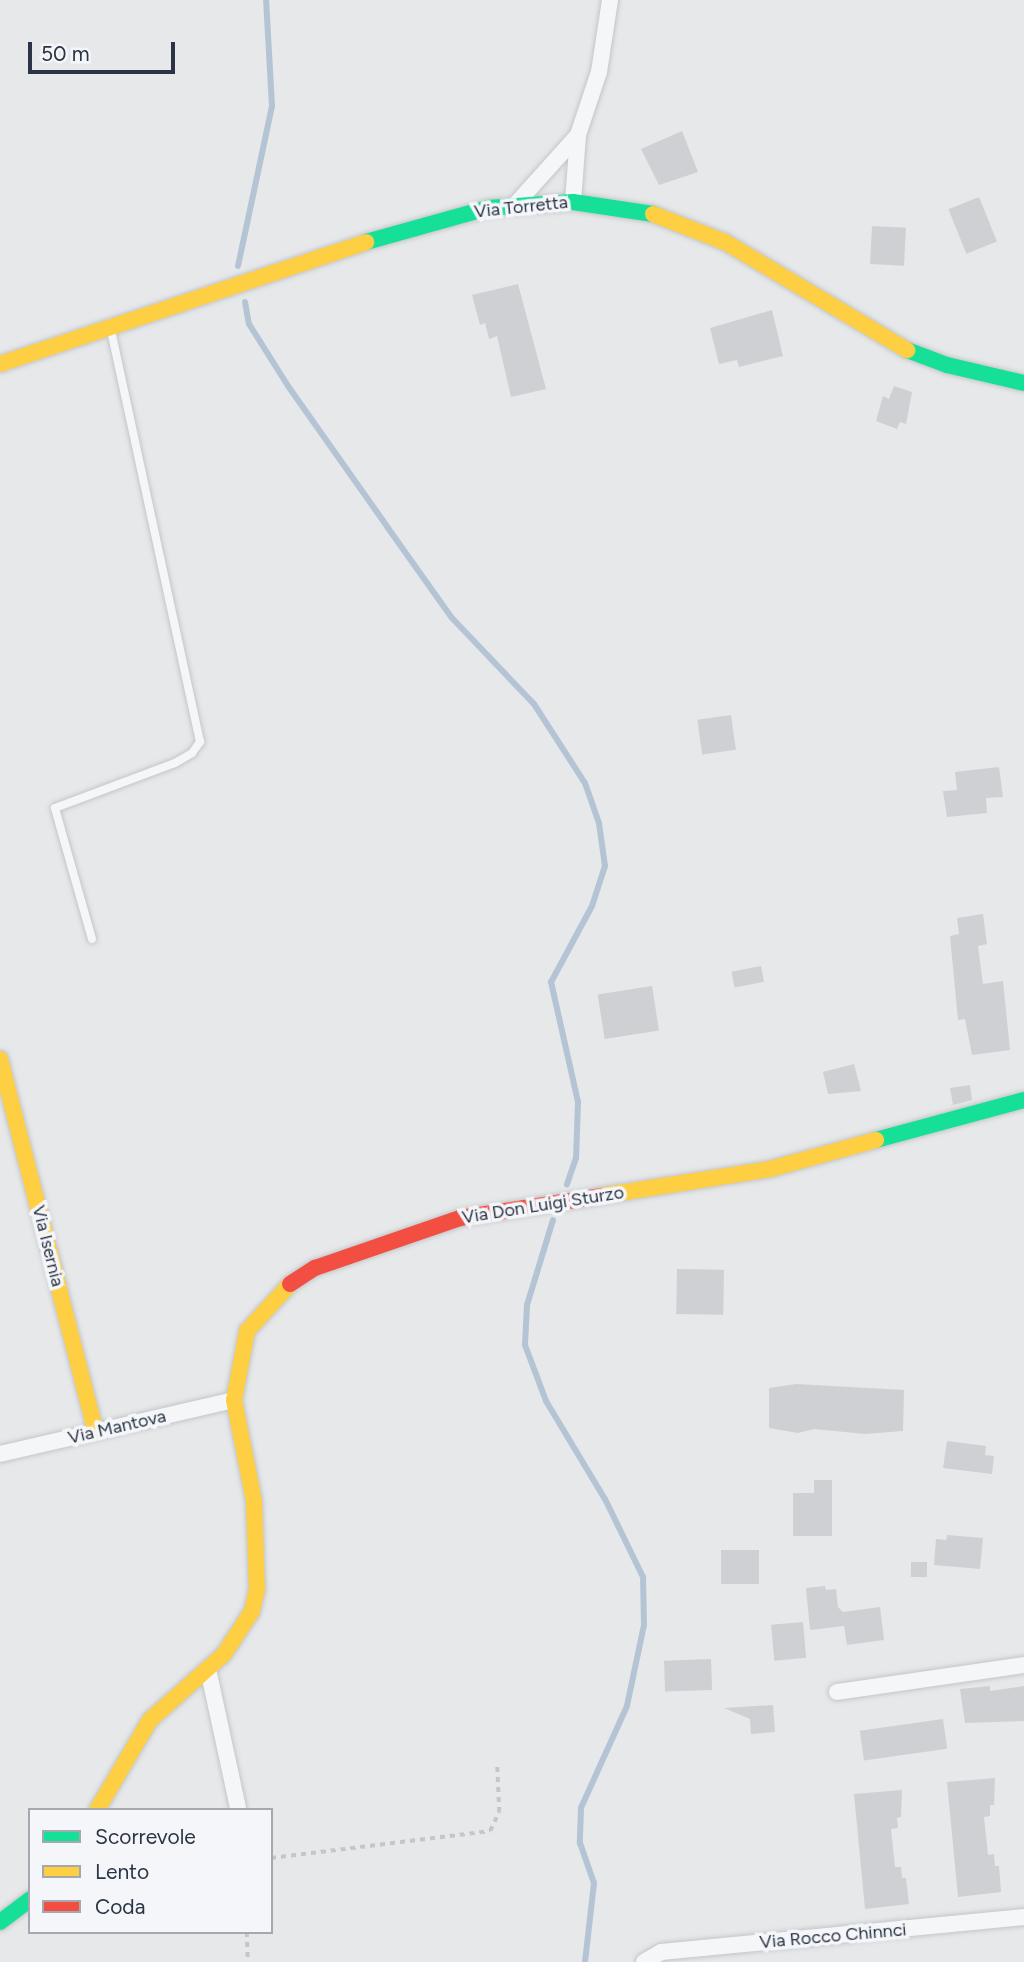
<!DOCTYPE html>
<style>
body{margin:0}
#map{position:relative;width:1024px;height:1962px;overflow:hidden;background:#e6e8ea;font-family:Figtree,sans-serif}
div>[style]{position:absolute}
.stream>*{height:6px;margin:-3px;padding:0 3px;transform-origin:3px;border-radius:3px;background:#b4c4d5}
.building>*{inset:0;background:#ced0d3;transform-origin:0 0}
.path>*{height:3.5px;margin-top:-1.75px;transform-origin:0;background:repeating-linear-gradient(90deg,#c5c6ca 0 5px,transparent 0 10px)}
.roads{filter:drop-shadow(0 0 2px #c4c6c8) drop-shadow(0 0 2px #c4c6c8)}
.lane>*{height:8px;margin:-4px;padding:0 4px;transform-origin:4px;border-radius:4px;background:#f5f6f7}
.street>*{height:16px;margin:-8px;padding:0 8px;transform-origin:8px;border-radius:8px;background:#f5f6f7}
.fast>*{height:16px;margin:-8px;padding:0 8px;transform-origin:8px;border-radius:8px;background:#16e098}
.slow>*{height:16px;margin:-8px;padding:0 8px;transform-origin:8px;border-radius:8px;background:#ffcf43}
.jam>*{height:16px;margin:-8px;padding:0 8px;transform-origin:8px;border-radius:8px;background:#f24e42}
span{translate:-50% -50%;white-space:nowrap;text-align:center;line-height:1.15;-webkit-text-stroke:7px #f4f6f9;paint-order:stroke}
.street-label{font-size:18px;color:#2b3445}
.legend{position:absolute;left:28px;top:1808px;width:245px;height:126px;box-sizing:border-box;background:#f4f6f9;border:2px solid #a4a8b1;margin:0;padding:9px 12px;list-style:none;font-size:21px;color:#2b3445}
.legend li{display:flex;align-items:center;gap:14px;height:35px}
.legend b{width:35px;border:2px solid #a4a8b1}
.scale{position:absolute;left:28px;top:42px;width:147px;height:32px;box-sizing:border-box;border:4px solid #2b3445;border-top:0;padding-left:9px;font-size:21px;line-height:24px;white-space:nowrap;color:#2b3445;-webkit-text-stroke:5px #f4f6f9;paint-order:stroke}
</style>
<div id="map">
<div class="stream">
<i style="left:238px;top:266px;width:164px;rotate:-78deg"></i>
<i style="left:272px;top:106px;width:106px;rotate:-93.2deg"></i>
<i style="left:245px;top:302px;width:22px;rotate:80deg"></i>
<i style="left:249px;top:324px;width:73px;rotate:57.8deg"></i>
<i style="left:288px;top:386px;width:174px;rotate:54.8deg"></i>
<i style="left:388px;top:528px;width:110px;rotate:54.6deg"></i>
<i style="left:452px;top:618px;width:119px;rotate:46.4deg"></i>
<i style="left:534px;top:704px;width:94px;rotate:57.2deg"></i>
<i style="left:585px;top:783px;width:42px;rotate:70.7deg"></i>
<i style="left:599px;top:823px;width:43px;rotate:82.1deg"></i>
<i style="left:605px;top:866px;width:42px;rotate:108deg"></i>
<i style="left:592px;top:906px;width:86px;rotate:118.3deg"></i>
<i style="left:551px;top:982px;width:123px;rotate:77.3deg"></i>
<i style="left:578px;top:1102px;width:56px;rotate:92deg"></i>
<i style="left:576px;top:1158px;width:28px;rotate:109deg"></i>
<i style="left:553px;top:1220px;width:89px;rotate:107deg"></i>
<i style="left:527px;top:1305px;width:40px;rotate:92.9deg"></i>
<i style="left:525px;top:1345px;width:60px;rotate:69.4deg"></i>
<i style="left:546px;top:1401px;width:114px;rotate:59deg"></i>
<i style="left:605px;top:1499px;width:87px;rotate:64deg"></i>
<i style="left:643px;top:1577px;width:48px;rotate:88.8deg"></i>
<i style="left:644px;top:1625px;width:83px;rotate:101.9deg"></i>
<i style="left:627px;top:1706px;width:112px;rotate:114.3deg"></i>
<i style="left:581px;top:1808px;width:35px;rotate:92deg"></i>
<i style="left:580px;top:1843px;width:42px;rotate:70.7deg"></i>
<i style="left:594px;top:1883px;width:80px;rotate:96.5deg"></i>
</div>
<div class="building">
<i style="clip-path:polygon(682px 131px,698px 172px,659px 185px,641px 149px)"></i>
<i style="left:979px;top:197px;width:48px;height:33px;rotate:68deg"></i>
<i style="left:872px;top:226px;width:34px;height:38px;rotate:3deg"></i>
<i style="clip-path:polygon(518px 284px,546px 389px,511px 397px,497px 336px,489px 339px,485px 323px,480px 325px,472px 295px)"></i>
<i style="clip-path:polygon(772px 310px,783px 356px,739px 367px,737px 360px,719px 364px,710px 328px)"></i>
<i style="clip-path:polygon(894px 386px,912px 392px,906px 424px,900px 422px,897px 429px,876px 421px,883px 396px,889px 399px)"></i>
<i style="left:731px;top:715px;width:35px;height:34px;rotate:82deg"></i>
<i style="clip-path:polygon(999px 767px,1003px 797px,986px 798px,987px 813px,947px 817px,943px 791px,957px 790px,955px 772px)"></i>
<i style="clip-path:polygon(983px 914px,987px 944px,978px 946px,983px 984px,1003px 981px,1010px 1050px,972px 1055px,965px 1019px,958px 1020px,950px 936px,959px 934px,957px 918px)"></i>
<i style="left:761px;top:966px;width:16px;height:30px;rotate:79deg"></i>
<i style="left:652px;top:986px;width:45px;height:55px;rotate:81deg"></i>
<i style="clip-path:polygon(854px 1064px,861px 1091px,828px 1094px,823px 1072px)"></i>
<i style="clip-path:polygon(970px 1085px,972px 1100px,953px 1105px,950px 1088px)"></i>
<i style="left:677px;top:1269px;width:47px;height:45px;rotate:1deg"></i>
<i style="clip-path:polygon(796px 1384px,904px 1390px,903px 1431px,865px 1434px,814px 1429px,798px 1433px,769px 1428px,769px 1388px)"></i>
<i style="clip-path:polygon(947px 1441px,986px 1446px,985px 1455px,994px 1456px,992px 1474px,943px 1468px)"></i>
<i style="clip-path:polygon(814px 1480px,832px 1480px,832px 1536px,793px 1536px,793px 1493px,814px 1493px)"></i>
<i style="clip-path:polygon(947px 1535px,983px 1538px,980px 1569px,934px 1565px,936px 1539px,946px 1540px)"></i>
<i style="left:759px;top:1550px;width:34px;height:38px;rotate:90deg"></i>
<i style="left:911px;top:1562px;width:16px;height:15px"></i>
<i style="clip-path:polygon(825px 1586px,826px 1590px,836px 1589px,838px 1607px,843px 1612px,880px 1607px,884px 1640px,847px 1645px,844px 1626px,810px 1630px,806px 1588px)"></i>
<i style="left:803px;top:1622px;width:36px;height:32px;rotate:85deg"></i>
<i style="left:711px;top:1659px;width:31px;height:47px;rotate:88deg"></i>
<i style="clip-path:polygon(990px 1686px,990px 1691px,1024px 1686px,1024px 1721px,965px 1723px,960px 1689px)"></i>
<i style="clip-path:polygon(773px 1705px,775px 1732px,751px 1734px,750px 1719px,724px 1708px)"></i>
<i style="left:943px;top:1719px;width:30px;height:84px;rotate:82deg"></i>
<i style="clip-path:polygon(995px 1778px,994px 1805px,990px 1805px,990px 1816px,984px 1817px,988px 1855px,994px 1854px,995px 1866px,999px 1866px,1001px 1892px,958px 1897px,947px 1782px)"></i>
<i style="clip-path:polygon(902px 1790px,901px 1817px,897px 1818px,898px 1828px,891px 1829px,895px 1867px,901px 1867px,902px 1878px,906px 1878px,909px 1904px,865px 1909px,854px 1794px)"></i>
</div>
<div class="path">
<i style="left:271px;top:1858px;width:221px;rotate:-7deg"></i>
<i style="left:490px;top:1831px;width:21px;rotate:-65deg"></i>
<i style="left:499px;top:1812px;width:45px;rotate:-92.5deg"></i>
<i style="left:247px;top:1932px;width:30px;rotate:88deg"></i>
</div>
<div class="roads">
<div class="lane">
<i style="left:92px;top:939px;width:136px;rotate:-105.8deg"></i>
<i style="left:55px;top:808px;width:128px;rotate:-20.6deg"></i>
<i style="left:175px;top:763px;width:20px;rotate:-30deg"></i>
<i style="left:192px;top:753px;width:14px;rotate:-54deg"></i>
<i style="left:200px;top:742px;width:422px;rotate:-102.2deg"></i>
</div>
<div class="street">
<i style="left:573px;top:202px;width:67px;rotate:-85.7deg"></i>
<i style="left:578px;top:135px;width:66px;rotate:-71.6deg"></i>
<i style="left:599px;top:72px;width:73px;rotate:-81.3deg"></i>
<i style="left:515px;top:205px;width:94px;rotate:-48deg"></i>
<i style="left:0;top:1454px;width:240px;rotate:-13deg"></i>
<i style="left:208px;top:1669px;width:142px;rotate:77.8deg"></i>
<i style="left:837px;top:1692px;width:189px;rotate:-8.2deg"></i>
<i style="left:644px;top:1962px;width:20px;rotate:-30deg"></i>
<i style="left:661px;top:1952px;width:365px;rotate:-5.5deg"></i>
</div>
<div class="fast">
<i style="left:366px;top:242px;width:127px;rotate:-15.6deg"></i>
<i style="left:488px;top:208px;width:85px;rotate:-4deg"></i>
<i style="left:573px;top:202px;width:81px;rotate:8.5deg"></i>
<i style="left:907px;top:350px;width:43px;rotate:20.6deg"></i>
<i style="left:947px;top:365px;width:79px;rotate:13.2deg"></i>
<i style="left:876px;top:1140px;width:153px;rotate:-15.1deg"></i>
<i style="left:0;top:1922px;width:38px;rotate:-37deg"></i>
</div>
<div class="slow">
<i style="left:653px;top:214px;width:77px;rotate:21.3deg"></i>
<i style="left:725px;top:242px;width:212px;rotate:30.7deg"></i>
<i style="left:0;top:364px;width:386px;rotate:-18.4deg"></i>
<i style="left:0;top:1059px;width:385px;rotate:75.6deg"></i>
<i style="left:600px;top:1196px;width:172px;rotate:-9deg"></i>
<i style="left:770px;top:1169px;width:110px;rotate:-15.3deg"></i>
<i style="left:97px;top:1810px;width:104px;rotate:-59.5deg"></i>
<i style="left:150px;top:1720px;width:99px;rotate:-41.7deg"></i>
<i style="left:224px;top:1654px;width:51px;rotate:-56.9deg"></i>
<i style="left:252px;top:1611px;width:23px;rotate:-77deg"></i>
<i style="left:257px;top:1589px;width:88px;rotate:-92deg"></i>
<i style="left:254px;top:1501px;width:103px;rotate:-101.2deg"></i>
<i style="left:234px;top:1400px;width:70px;rotate:-79.3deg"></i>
<i style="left:247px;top:1331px;width:64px;rotate:-47.5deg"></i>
</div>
<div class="jam">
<i style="left:290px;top:1284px;width:30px;rotate:-33deg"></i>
<i style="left:315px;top:1268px;width:153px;rotate:-19deg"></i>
<i style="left:460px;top:1218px;width:142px;rotate:-8.9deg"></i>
</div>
</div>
<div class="street-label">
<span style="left:521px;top:207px;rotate:-6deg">Via Torretta</span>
<span style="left:543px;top:1205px;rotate:-9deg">Via Don Luigi Sturzo</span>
<span style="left:48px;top:1246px;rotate:76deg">Via Isernia</span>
<span style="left:117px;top:1427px;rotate:-13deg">Via Mantova</span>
<span style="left:833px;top:1936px;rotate:-5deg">Via Rocco Chinnci</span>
</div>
<ul class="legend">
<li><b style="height:9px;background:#16e098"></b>Scorrevole</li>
<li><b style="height:9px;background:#ffcf43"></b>Lento</li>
<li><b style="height:9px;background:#f24e42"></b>Coda</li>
</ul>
<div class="scale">50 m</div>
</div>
